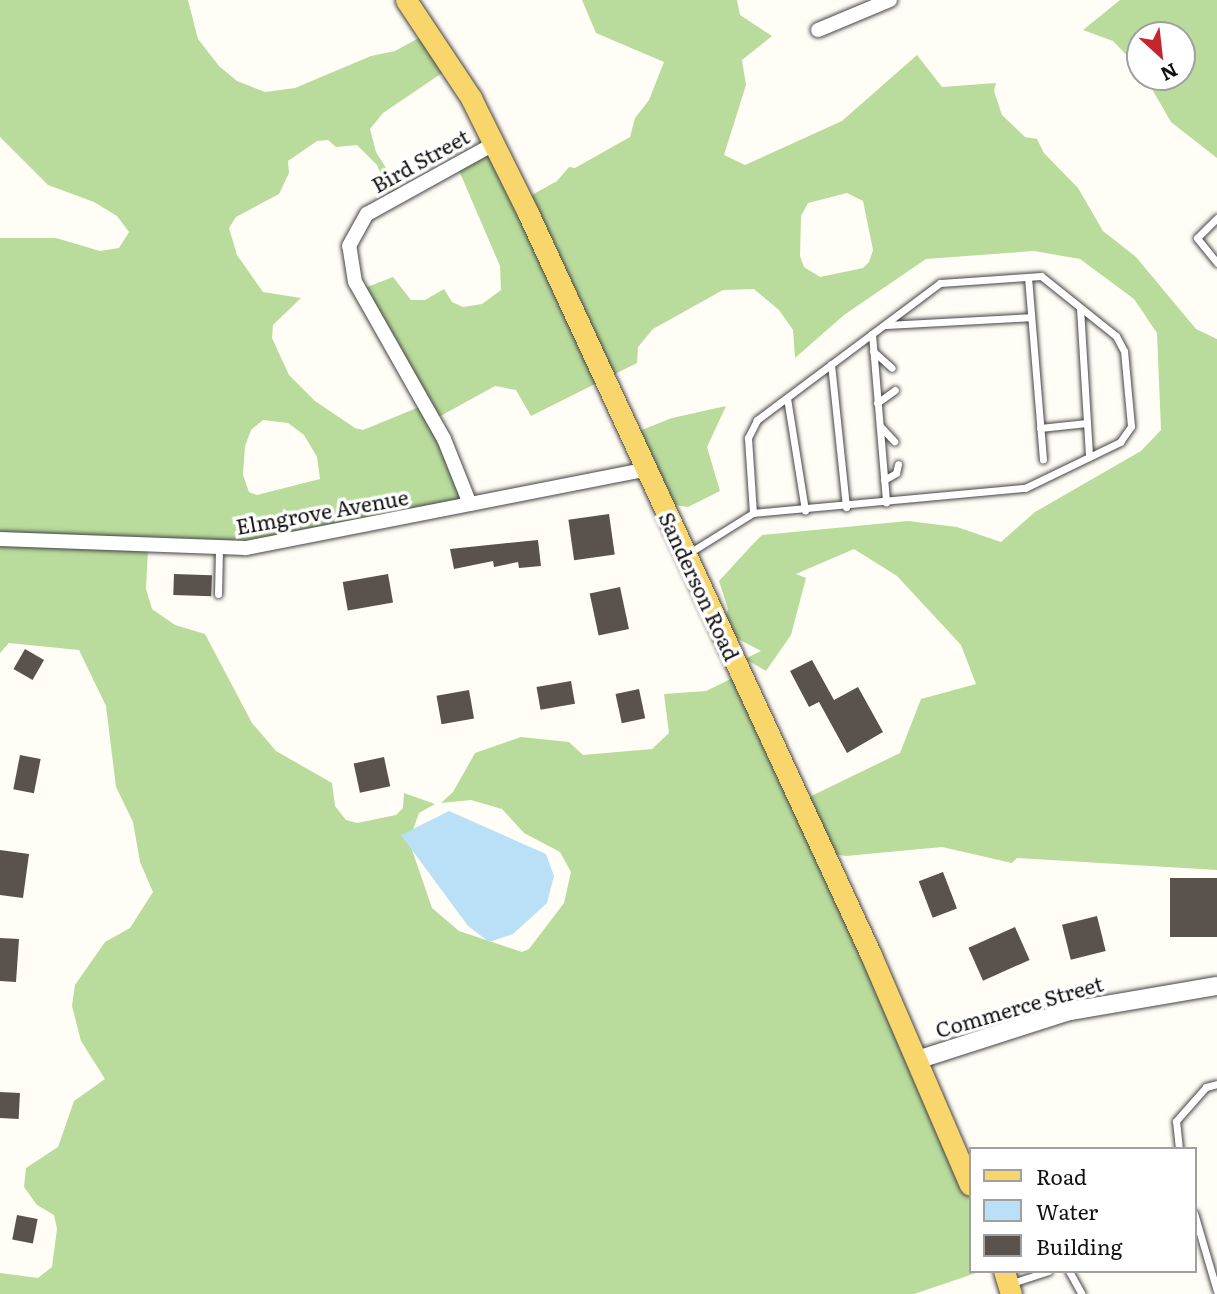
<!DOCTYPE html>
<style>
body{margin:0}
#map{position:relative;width:1217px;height:1294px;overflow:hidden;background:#fffdf5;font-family:Literata,serif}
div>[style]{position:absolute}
.forest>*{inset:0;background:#b9dc9c}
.water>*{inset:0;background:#b9e0f7}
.building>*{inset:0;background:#5a524d;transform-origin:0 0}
.roads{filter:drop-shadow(0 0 2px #444) drop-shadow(0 0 2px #444)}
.service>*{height:7px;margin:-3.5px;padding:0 3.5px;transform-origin:3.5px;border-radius:3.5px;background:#fff}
.minor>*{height:14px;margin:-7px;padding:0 7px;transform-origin:7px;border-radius:7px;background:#fff}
.tertiary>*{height:18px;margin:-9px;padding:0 9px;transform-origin:9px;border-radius:9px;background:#fff}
.primary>*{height:21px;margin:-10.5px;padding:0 10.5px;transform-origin:10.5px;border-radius:10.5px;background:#f9d66b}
span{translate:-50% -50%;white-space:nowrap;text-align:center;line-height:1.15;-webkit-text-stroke:7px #fff;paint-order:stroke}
.street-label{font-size:21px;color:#111}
.legend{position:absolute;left:969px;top:1147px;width:228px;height:126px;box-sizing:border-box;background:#fff;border:2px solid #a0a0a0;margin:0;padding:9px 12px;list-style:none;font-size:21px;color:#111}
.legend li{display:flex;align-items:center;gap:14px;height:35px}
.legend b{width:35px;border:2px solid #a0a0a0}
.north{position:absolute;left:1126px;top:21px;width:70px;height:70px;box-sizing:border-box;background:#fff;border:2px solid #a0a0a0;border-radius:50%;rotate:153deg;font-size:19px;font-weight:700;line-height:28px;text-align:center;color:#111}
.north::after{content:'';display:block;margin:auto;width:24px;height:32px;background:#c4262e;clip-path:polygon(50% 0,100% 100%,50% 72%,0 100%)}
</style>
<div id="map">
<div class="forest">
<i style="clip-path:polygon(evenodd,0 0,188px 0,198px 39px,219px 66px,237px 81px,265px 92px,295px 88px,371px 56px,395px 51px,428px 33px,451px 67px,383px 113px,370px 129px,376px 152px,402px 193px,392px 201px,377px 165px,357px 145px,336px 147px,328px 140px,317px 141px,288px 161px,289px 173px,279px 194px,236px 217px,229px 228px,237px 255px,263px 292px,301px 298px,273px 325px,272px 338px,289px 375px,315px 401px,355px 428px,363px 430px,424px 405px,362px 289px,393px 277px,411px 300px,425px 300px,444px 289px,452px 302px,463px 307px,482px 304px,501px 290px,500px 266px,457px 166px,492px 148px,523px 200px,557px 181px,569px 167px,575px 168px,630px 137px,635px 118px,649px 100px,664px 62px,596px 33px,582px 0,737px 0,740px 15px,772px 36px,742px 60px,746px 85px,724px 155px,745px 165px,842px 121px,917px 55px,942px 87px,996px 83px,994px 91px,1002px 115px,1025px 137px,1037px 139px,1044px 153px,1078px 188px,1103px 231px,1136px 257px,1196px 329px,1217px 339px,1217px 870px,1017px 858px,1012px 863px,942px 847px,846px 856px,825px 853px,970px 1185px,970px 1271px,982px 1271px,914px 1294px,0 1294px,0 1273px,38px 1278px,52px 1267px,57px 1229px,54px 1215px,37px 1205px,24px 1187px,26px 1168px,58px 1147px,74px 1101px,105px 1079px,81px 1041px,72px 1006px,75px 985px,105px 942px,130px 928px,153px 892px,140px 862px,133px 822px,116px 787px,106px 706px,79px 650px,9px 643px,0 653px,0 238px,56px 238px,100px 251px,119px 248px,129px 232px,117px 216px,94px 202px,48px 185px,0 137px,0 0,847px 193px,863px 201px,873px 250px,869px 262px,863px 268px,820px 277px,804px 267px,800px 256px,801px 216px,808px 203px,847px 193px,0 0,1034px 251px,1080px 259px,1134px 299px,1157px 333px,1161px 430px,1141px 451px,1035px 512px,1001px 542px,957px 527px,908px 521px,762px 535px,753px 544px,719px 581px,728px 609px,721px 630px,761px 651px,745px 659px,766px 671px,791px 635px,806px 578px,796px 574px,854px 549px,897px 576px,961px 645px,976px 684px,921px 699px,900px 753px,801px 801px,739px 675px,706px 691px,664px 694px,669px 733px,652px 749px,583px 755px,569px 742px,521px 737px,475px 753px,453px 792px,441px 803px,471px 800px,502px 809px,524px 833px,560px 852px,571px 872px,564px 903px,529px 949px,522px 952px,459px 931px,432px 908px,409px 841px,419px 813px,435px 804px,404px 793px,403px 808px,396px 815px,357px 823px,346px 820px,335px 806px,332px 783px,276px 751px,252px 723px,205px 634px,175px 625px,152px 609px,146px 589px,148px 550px,330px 535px,471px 504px,435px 419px,495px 386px,516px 390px,531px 416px,637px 363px,638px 347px,653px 329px,723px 290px,754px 289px,779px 310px,793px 330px,795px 358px,844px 315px,926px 259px,1034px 251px,0 0,263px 420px,288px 423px,304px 435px,317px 457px,320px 479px,257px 495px,249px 492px,243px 475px,245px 446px,251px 430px,263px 420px)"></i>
<i style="clip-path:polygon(1120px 0,1217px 0,1217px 158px,1171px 122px,1145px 77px,1182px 77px,1182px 35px,1140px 35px,1140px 69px,1113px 41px,1083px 30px)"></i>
<i style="clip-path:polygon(726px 406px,707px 447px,720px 491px,688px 507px,662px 503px,634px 433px,672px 418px)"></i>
</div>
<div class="water">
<i style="clip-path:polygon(449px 811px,546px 854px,554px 876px,547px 903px,513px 934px,489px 942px,468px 926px,401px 835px)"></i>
</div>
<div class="building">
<i style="left:609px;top:514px;width:41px;height:41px;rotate:82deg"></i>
<i style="clip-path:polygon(538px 540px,541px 566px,519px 568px,518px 562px,494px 567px,493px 561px,454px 569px,450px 549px)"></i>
<i style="left:174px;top:574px;width:38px;height:21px;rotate:2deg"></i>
<i style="left:388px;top:574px;width:29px;height:46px;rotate:80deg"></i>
<i style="left:620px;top:587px;width:43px;height:31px;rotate:78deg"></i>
<i style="left:25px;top:649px;width:22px;height:23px;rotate:30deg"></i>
<i style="clip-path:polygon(812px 660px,834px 700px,858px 687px,883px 732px,847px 753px,819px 702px,809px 707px,790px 671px)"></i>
<i style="left:571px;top:681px;width:23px;height:35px;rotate:80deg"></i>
<i style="left:639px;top:689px;width:30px;height:24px;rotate:78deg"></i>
<i style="left:469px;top:690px;width:29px;height:33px;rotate:80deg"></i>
<i style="left:20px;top:755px;width:21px;height:35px;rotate:11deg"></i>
<i style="left:384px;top:757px;width:30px;height:31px;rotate:78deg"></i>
<i style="clip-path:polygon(0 850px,29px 854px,23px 898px,0 895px)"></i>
<i style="left:943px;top:872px;width:39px;height:26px;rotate:69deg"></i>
<i style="left:1217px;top:878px;width:59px;height:47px;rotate:90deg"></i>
<i style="left:1097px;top:916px;width:36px;height:36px;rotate:76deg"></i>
<i style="left:1015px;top:927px;width:36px;height:51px;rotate:66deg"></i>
<i style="clip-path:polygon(0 938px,19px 939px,16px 982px,0 981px)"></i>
<i style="left:0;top:1092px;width:20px;height:26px;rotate:3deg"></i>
<i style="left:17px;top:1215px;width:21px;height:25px;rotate:11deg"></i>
</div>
<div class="roads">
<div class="service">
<i style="left:1217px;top:218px;width:28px;rotate:135deg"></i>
<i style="left:1197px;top:238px;width:32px;rotate:51deg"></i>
<i style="left:1028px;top:277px;width:183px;rotate:85.3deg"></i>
<i style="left:1080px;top:308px;width:149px;rotate:86.5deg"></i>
<i style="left:885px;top:325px;width:146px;rotate:-3.1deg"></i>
<i style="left:872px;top:334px;width:169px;rotate:85.2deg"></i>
<i style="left:873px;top:351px;width:25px;rotate:42deg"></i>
<i style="left:831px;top:364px;width:144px;rotate:84deg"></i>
<i style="left:787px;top:398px;width:114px;rotate:80.9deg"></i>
<i style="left:877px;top:403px;width:22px;rotate:-36deg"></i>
<i style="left:880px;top:426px;width:21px;rotate:47deg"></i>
<i style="left:1040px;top:428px;width:47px;rotate:-6.1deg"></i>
<i style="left:884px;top:480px;width:14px;rotate:-30deg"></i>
<i style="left:896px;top:473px;width:9px;rotate:-77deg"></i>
<i style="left:689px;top:553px;width:75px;rotate:-32deg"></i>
<i style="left:753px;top:513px;width:273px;rotate:-5.3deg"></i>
<i style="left:1025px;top:488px;width:106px;rotate:-25.8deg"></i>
<i style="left:1120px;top:442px;width:19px;rotate:-55deg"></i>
<i style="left:1131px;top:426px;width:75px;rotate:-95.3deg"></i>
<i style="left:1124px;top:351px;width:17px;rotate:-118deg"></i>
<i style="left:1116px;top:336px;width:96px;rotate:-141.3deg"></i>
<i style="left:1041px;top:276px;width:101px;rotate:176deg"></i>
<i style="left:940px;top:283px;width:229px;rotate:143.2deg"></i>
<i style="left:757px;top:420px;width:20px;rotate:117deg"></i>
<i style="left:748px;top:438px;width:75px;rotate:86.2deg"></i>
<i style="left:218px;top:594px;width:45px;rotate:-88.7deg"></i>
<i style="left:1179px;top:1149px;width:28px;rotate:-96deg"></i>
<i style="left:1176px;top:1121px;width:45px;rotate:-48.6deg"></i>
<i style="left:1206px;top:1087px;width:11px;rotate:-15deg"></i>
<i style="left:1194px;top:1213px;width:81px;rotate:73.6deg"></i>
<i style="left:1069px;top:1271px;width:26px;rotate:61deg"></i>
<i style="left:1012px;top:1283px;width:38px;rotate:-18deg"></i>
</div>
<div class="minor">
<i style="left:818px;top:30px;width:78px;rotate:-22.6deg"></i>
<i style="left:470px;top:504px;width:70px;rotate:-111.8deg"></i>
<i style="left:444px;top:439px;width:180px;rotate:-119.5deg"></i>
<i style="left:355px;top:282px;width:36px;rotate:-99deg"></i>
<i style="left:349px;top:246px;width:37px;rotate:-61deg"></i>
<i style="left:367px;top:214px;width:145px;rotate:-28.9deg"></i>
<i style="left:0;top:539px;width:246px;rotate:2.1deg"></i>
<i style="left:246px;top:548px;width:409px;rotate:-11.1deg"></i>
</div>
<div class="tertiary">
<i style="left:917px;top:1060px;width:161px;rotate:-17.8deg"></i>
<i style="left:1070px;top:1011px;width:149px;rotate:-9.7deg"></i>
</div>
<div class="primary">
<i style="left:406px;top:0;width:118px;rotate:56.4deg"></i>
<i style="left:471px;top:98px;width:128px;rotate:63.6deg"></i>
<i style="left:528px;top:213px;width:817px;rotate:65.19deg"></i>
<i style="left:871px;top:955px;width:250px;rotate:66.7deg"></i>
<i style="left:1004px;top:1271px;width:24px;rotate:73deg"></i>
</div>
</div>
<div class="street-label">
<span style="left:420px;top:160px;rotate:-29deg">Bird Street</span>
<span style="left:322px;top:511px;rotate:-10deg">Elmgrove Avenue</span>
<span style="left:700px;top:586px;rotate:65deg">Sanderson Road</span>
<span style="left:1019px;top:1006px;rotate:-16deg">Commerce Street</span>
</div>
<ul class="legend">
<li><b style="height:9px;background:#f9d66b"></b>Road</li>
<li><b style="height:19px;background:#b9e0f7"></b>Water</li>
<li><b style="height:19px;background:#5a524d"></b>Building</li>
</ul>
<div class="north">N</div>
</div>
